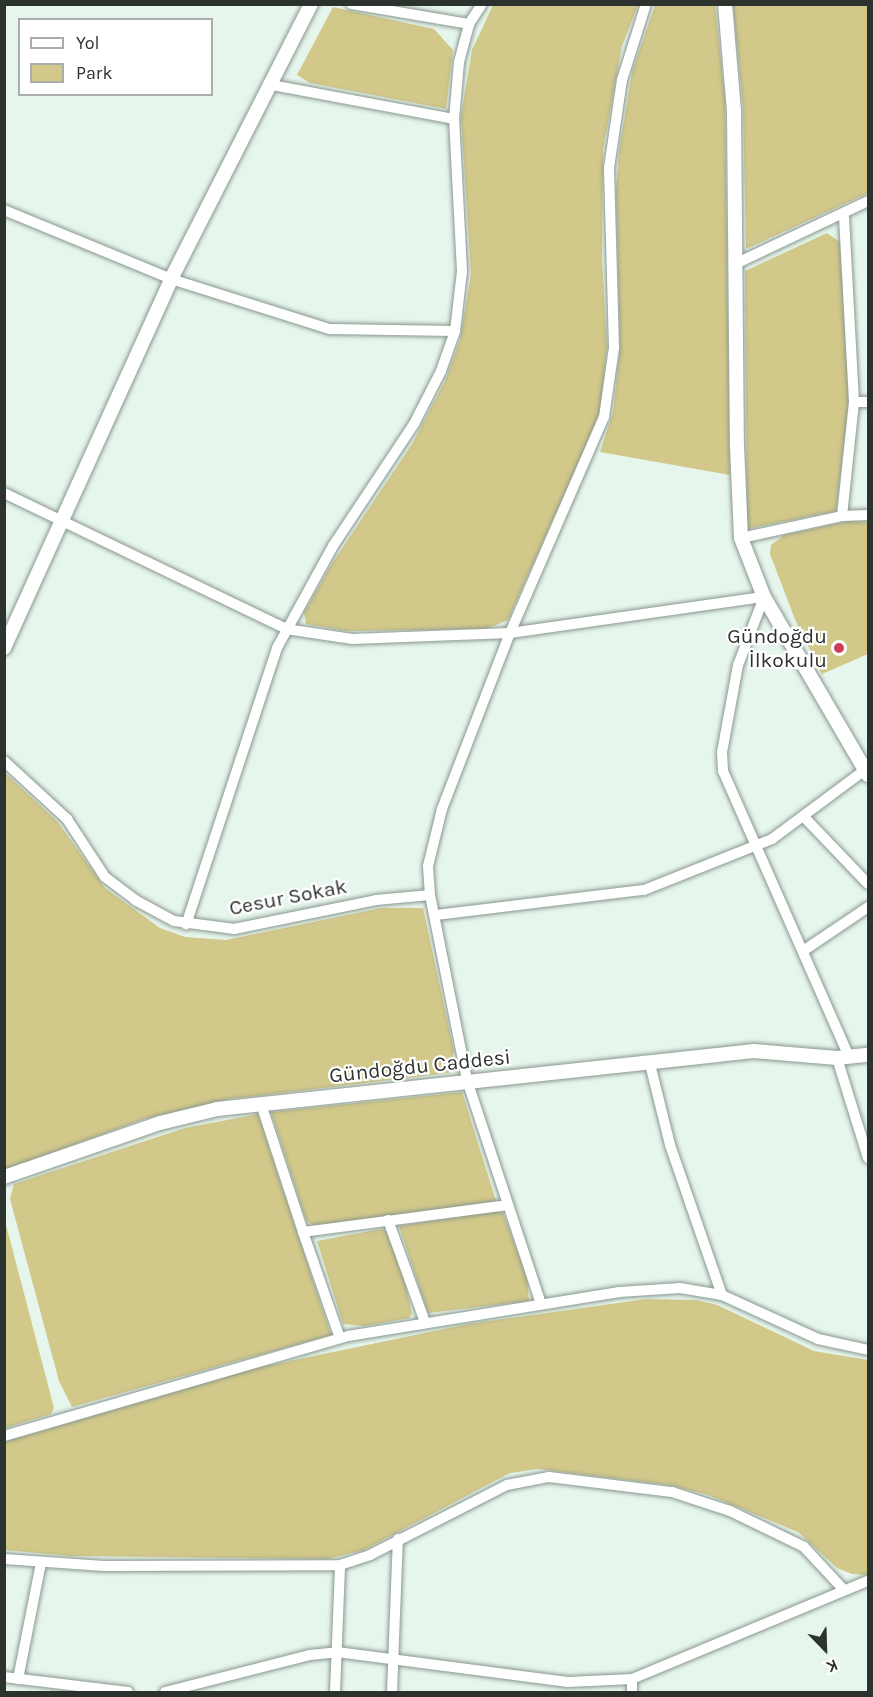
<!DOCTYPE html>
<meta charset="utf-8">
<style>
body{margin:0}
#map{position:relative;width:873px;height:1697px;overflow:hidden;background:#e6f6ec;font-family:Karla,sans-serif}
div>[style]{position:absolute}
.green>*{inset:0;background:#d2c88a}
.roads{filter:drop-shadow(0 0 2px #89978e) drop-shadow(0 0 2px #89978e)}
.street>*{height:10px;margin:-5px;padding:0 5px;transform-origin:5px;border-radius:5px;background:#fff}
.secondary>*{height:14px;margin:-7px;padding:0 7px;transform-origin:7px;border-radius:7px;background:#fff}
.dots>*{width:16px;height:16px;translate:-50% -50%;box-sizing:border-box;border:3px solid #fff;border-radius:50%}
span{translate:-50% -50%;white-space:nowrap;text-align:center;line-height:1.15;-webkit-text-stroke:4.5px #fff;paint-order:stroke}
.poi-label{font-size:21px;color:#2c322e}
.right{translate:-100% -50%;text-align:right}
.street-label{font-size:21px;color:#2c322e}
.frame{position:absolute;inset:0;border:6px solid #2c322e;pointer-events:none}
.legend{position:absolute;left:18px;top:18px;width:195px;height:78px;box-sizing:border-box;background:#fff;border:2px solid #abadab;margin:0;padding:8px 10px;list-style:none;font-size:18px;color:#2c322e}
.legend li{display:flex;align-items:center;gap:12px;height:30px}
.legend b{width:30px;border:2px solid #abadab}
.north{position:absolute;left:795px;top:1619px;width:60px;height:60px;-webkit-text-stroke:4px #fff;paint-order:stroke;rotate:157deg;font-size:16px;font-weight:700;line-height:24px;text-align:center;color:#2c322e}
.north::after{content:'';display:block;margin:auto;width:21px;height:27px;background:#2c322e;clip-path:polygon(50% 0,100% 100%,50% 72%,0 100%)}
</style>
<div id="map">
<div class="green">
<i style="clip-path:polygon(493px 5px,638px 5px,622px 46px,603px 150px,602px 259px,607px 346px,600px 414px,508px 620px,486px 629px,346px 631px,306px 624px,304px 613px,331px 565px,412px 444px,445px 381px,460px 340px,471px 274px,461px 116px,472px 50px)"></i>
<i style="clip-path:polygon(655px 5px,715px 5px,725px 99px,730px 475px,600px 452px,613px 412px,620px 348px,616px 190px,619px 151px,632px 72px)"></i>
<i style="clip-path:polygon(733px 5px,868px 5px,868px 193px,746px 249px,743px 106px)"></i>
<i style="clip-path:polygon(333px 7px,434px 29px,453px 50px,446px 109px,310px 83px,297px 75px)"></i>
<i style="clip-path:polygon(827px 233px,840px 242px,849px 404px,836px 511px,747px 529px,745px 271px)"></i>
<i style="clip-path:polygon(849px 521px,868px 522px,868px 654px,822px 674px,796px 622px,770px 554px,771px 545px,784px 535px)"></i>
<i style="clip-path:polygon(4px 772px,57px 821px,105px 888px,160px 928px,185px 937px,226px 940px,381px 908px,423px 908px,454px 1051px,449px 1073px,230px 1099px,144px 1119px,5px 1170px)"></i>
<i style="clip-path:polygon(462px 1092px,496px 1201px,326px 1225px,314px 1226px,306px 1220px,271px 1112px)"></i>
<i style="clip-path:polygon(258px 1114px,331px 1335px,72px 1407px,59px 1381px,10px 1199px,14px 1184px,185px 1128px)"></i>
<i style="clip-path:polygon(497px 1211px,503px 1213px,527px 1277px,529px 1301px,428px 1313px,399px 1226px)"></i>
<i style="clip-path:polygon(4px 1217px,54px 1408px,51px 1414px,5px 1428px)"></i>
<i style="clip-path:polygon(381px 1229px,386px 1231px,406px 1286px,412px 1314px,409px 1318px,365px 1326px,343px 1324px,317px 1241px)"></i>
<i style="clip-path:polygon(646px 1299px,696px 1300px,717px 1305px,814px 1351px,868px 1360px,868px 1575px,852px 1574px,837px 1568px,798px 1532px,708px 1495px,669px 1485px,538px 1469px,510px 1473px,364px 1550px,328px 1559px,71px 1556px,5px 1550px,4px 1442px,256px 1368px,468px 1324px)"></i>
</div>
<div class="roads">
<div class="street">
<i style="left:351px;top:4px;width:120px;rotate:9.6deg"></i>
<i style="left:272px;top:85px;width:185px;rotate:10.6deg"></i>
<i style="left:4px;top:210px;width:181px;rotate:22.4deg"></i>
<i style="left:171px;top:279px;width:167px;rotate:17.5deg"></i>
<i style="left:330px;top:329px;width:125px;rotate:0.9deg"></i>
<i style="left:455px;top:331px;width:42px;rotate:109.3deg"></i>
<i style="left:441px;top:371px;width:59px;rotate:117deg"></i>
<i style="left:414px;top:424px;width:146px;rotate:123.6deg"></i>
<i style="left:333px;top:546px;width:116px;rotate:118.8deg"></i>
<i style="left:277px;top:648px;width:291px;rotate:108.2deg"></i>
<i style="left:735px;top:264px;width:147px;rotate:-25.3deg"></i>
<i style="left:455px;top:331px;width:60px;rotate:-83.3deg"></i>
<i style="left:462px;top:271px;width:152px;rotate:-93deg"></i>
<i style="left:454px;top:119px;width:57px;rotate:-85deg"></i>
<i style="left:459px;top:62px;width:39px;rotate:-75deg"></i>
<i style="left:469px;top:24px;width:24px;rotate:-57deg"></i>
<i style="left:854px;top:402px;width:14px"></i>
<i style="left:4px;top:493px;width:313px;rotate:25.7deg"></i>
<i style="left:286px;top:629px;width:67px;rotate:8.6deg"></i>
<i style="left:352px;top:639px;width:158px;rotate:-2.2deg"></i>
<i style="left:510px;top:633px;width:257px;rotate:-8.1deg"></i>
<i style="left:842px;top:516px;width:115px;rotate:-84deg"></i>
<i style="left:854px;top:402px;width:187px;rotate:-93.1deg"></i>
<i style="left:741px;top:538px;width:103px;rotate:-12.3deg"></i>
<i style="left:842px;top:516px;width:26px;rotate:-2deg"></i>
<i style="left:764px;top:597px;width:73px;rotate:110.9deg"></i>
<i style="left:738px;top:665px;width:88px;rotate:100.4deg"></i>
<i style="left:722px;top:752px;width:19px;rotate:87deg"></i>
<i style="left:723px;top:771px;width:313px;rotate:66.2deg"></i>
<i style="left:4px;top:761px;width:86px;rotate:42.6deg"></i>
<i style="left:67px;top:819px;width:69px;rotate:56.8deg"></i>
<i style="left:105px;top:877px;width:38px;rotate:37deg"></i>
<i style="left:135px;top:900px;width:44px;rotate:28.3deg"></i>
<i style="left:174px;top:921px;width:61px;rotate:7.6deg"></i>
<i style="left:234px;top:929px;width:145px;rotate:-11.5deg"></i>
<i style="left:376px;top:900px;width:54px;rotate:-5.3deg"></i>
<i style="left:805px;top:818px;width:91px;rotate:46.3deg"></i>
<i style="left:436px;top:915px;width:209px;rotate:-6.9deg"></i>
<i style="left:644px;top:890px;width:138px;rotate:-21.7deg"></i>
<i style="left:772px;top:839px;width:116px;rotate:-36.6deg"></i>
<i style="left:803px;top:951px;width:78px;rotate:-34.1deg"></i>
<i style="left:837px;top:1058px;width:105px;rotate:72.8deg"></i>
<i style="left:650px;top:1064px;width:83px;rotate:76.1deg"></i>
<i style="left:670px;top:1145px;width:159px;rotate:70.9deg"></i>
<i style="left:261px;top:1104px;width:135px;rotate:71.8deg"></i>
<i style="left:303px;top:1232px;width:206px;rotate:-7.5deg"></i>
<i style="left:388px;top:1220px;width:109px;rotate:70.1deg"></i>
<i style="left:303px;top:1232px;width:112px;rotate:70.8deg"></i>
<i style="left:541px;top:1304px;width:236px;rotate:-108.3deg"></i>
<i style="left:467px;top:1080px;width:189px;rotate:-101.3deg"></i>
<i style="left:430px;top:895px;width:29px;rotate:-94deg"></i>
<i style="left:428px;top:866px;width:59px;rotate:-76.2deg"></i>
<i style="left:442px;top:809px;width:189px;rotate:-68.9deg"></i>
<i style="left:510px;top:633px;width:236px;rotate:-66.5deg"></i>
<i style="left:604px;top:417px;width:70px;rotate:-81.8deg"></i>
<i style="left:614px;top:348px;width:180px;rotate:-91.6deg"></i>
<i style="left:609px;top:168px;width:89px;rotate:-81.6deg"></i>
<i style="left:622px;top:80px;width:80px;rotate:-72.5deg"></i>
<i style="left:4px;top:1436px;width:358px;rotate:-16.2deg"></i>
<i style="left:348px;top:1336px;width:275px;rotate:-9.2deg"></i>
<i style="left:619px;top:1292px;width:61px;rotate:-3.8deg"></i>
<i style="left:680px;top:1288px;width:43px;rotate:9.5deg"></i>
<i style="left:722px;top:1295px;width:106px;rotate:24.6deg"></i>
<i style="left:818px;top:1339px;width:51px;rotate:12.4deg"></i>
<i style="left:4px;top:1559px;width:100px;rotate:4deg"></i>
<i style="left:104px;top:1566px;width:236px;rotate:-0.2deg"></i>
<i style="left:340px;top:1565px;width:32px;rotate:-18deg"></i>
<i style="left:370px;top:1555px;width:154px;rotate:-27.1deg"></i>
<i style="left:507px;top:1485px;width:43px;rotate:-10.8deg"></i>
<i style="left:549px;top:1477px;width:124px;rotate:7deg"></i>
<i style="left:672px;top:1492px;width:61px;rotate:18.1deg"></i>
<i style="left:730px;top:1511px;width:82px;rotate:25.9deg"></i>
<i style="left:804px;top:1547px;width:59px;rotate:47.1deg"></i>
<i style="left:4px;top:1677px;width:125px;rotate:6.9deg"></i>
<i style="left:18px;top:1679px;width:118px;rotate:-78.8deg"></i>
<i style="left:165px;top:1692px;width:150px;rotate:-14.3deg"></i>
<i style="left:310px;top:1655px;width:27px;rotate:-6deg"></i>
<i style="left:337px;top:1652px;width:233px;rotate:7.4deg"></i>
<i style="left:568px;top:1682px;width:64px;rotate:-2.7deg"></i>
<i style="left:632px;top:1679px;width:256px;rotate:-22.6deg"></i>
<i style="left:335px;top:1692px;width:127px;rotate:-87.7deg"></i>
<i style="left:392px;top:1692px;width:153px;rotate:-87.8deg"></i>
<i style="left:632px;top:1692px;width:13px;rotate:-90deg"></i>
</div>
<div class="secondary">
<i style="left:725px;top:4px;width:107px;rotate:85.2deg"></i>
<i style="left:734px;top:111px;width:335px;rotate:89.5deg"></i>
<i style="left:737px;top:446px;width:92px;rotate:87.5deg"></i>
<i style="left:741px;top:538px;width:63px;rotate:68.7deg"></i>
<i style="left:764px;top:597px;width:206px;rotate:59.7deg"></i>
<i style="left:4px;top:648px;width:405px;rotate:-65.6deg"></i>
<i style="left:171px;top:279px;width:309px;rotate:-63deg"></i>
<i style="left:4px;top:1177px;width:165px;rotate:-19.1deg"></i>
<i style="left:160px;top:1123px;width:59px;rotate:-13.8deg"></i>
<i style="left:217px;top:1109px;width:540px;rotate:-6.16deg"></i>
<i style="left:754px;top:1051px;width:83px;rotate:4.8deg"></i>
<i style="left:837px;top:1058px;width:31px;rotate:-6deg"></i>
</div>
</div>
<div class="dots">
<i style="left:839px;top:648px;background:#ce3e59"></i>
</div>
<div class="poi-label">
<span class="right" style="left:827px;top:648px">Gündoğdu<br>İlkokulu</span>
</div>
<div class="street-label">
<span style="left:288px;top:897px;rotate:-11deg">Cesur Sokak</span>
<span style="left:420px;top:1066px;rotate:-6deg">Gündoğdu Caddesi</span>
</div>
<div class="frame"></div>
<ul class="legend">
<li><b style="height:8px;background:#fff"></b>Yol</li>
<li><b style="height:16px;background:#d2c88a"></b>Park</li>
</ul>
<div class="north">K</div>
</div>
